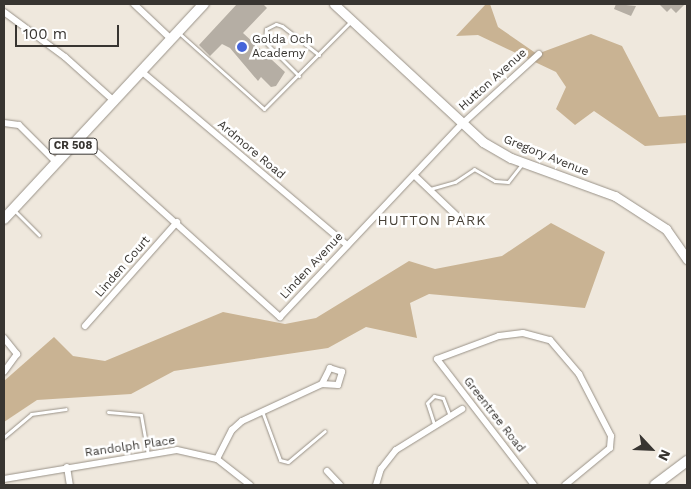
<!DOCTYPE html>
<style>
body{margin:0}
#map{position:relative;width:691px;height:489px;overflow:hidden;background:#efe8dd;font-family:"Work Sans",sans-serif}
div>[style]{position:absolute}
.forest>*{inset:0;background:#c9b393}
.building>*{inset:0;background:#b5aea4}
.roads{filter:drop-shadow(0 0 1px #999288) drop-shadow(0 0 1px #999288)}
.lane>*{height:3px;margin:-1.5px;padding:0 1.5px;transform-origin:1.5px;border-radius:1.5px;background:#fff}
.street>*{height:6px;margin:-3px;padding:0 3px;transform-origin:3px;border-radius:3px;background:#fff}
.secondary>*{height:9px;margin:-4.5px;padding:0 4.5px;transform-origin:4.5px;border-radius:4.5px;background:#fff}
.primary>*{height:10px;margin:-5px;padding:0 5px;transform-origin:5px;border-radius:5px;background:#fff}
.dots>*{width:14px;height:14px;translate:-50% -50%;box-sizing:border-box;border:2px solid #fff;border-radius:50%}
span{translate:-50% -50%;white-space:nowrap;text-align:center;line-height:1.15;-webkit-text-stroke:5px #fff;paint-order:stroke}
.shield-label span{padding:1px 4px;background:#fff;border:1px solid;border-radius:4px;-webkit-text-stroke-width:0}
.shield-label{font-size:11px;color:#383531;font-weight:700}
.poi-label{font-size:12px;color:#383531}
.left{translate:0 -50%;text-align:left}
.street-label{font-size:12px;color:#383531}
.neighbourhood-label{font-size:14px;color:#474138;letter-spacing:1px}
.frame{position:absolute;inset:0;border:5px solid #383531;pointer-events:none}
.north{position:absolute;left:626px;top:424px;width:50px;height:50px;-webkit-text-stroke:4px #fff;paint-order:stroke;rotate:115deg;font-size:14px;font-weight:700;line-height:20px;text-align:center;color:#383531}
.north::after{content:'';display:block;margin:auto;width:18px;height:22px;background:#383531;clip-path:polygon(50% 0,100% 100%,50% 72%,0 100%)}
.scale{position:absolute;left:15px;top:25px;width:104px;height:22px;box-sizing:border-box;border:2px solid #383531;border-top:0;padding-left:6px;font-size:15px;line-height:18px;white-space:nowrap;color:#383531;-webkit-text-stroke:4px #fff;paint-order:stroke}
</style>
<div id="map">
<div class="forest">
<i style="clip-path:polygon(486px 4px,490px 4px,498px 27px,537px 54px,591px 34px,622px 46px,659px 117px,687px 115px,687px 143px,645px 146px,594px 111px,575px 125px,556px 109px,566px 87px,556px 72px,478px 35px,456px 36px)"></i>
<i style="clip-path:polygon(551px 223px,605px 252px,585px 308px,429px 294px,410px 303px,417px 338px,366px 327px,328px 348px,174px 371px,131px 394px,37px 400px,4px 422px,4px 381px,54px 337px,73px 356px,105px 361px,223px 312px,285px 324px,316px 318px,409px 261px,435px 269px,502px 256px)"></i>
</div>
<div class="building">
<i style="clip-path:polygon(237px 4px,263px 4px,267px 8px,243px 33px,285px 72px,276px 86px,271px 87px,261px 77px,258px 81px,230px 48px,222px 44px,210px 56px,199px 45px)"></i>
<i style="clip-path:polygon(616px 4px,636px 6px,631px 16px,614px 9px)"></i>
<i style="clip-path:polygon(659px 4px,685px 4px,676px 13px,671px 8px,667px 12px)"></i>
</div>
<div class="roads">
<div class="lane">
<i style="left:179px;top:33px;width:114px;rotate:41.8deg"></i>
<i style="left:264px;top:109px;width:124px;rotate:-45.3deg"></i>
<i style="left:299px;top:76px;width:48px;rotate:-135deg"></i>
<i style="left:265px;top:42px;width:13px;rotate:-86deg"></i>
<i style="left:266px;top:29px;width:11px;rotate:-27deg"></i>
<i style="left:276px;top:24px;width:6px;rotate:18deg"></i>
<i style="left:282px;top:26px;width:47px;rotate:38.1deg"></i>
<i style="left:430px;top:189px;width:26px;rotate:-16deg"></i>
<i style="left:455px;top:182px;width:23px;rotate:-34deg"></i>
<i style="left:474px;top:169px;width:24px;rotate:30deg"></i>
<i style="left:495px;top:181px;width:13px;rotate:4deg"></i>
<i style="left:508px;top:182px;width:24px;rotate:-52deg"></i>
<i style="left:15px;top:211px;width:34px;rotate:45deg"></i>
<i style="left:262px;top:411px;width:52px;rotate:69.8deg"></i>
<i style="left:280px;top:460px;width:8px;rotate:14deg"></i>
<i style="left:288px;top:462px;width:48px;rotate:-40deg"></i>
<i style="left:108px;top:412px;width:33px;rotate:5deg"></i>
<i style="left:141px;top:415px;width:40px;rotate:80deg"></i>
<i style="left:434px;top:424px;width:22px;rotate:-108deg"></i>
<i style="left:427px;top:403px;width:10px;rotate:-45deg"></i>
<i style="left:434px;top:396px;width:9px;rotate:13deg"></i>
<i style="left:443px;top:398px;width:19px;rotate:69deg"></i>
<i style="left:4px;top:437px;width:35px;rotate:-40deg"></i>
<i style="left:31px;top:414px;width:35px;rotate:-8deg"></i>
</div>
<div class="street">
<i style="left:134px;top:4px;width:51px;rotate:43.4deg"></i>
<i style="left:4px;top:12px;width:76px;rotate:36.4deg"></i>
<i style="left:65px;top:57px;width:66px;rotate:41.9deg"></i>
<i style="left:141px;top:71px;width:270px;rotate:40.2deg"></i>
<i style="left:4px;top:123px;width:15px;rotate:8deg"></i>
<i style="left:19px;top:125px;width:54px;rotate:45deg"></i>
<i style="left:81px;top:138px;width:268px;rotate:42deg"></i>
<i style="left:280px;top:317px;width:265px;rotate:-46.7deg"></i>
<i style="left:462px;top:124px;width:104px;rotate:-42.3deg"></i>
<i style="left:414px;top:175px;width:64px;rotate:43.7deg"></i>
<i style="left:460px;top:219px;width:18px;rotate:16deg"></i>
<i style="left:85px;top:326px;width:139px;rotate:-48.5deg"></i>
<i style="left:4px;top:338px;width:21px;rotate:51deg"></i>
<i style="left:17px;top:354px;width:22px;rotate:126deg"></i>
<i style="left:217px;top:459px;width:33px;rotate:-63deg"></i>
<i style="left:232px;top:430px;width:13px;rotate:-42deg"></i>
<i style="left:242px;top:421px;width:88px;rotate:-24.8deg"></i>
<i style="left:322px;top:384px;width:16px;rotate:4deg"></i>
<i style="left:338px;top:385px;width:14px;rotate:-73deg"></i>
<i style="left:342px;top:372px;width:13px;rotate:-162deg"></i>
<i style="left:330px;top:368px;width:18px;rotate:117deg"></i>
<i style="left:67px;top:467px;width:18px;rotate:81deg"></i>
<i style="left:327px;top:471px;width:19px;rotate:47deg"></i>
<i style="left:4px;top:479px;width:175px;rotate:-9.5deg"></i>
<i style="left:177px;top:450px;width:41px;rotate:12.7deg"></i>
<i style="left:217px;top:459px;width:42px;rotate:38.2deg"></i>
<i style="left:376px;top:485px;width:17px;rotate:-73deg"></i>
<i style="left:381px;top:469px;width:24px;rotate:-52deg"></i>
<i style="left:396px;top:450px;width:78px;rotate:-31.8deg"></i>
<i style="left:534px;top:485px;width:159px;rotate:-127.6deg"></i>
<i style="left:437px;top:359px;width:66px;rotate:-20.4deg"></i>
<i style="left:499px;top:336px;width:24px;rotate:-7deg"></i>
<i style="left:523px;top:333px;width:28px;rotate:15deg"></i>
<i style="left:550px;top:340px;width:45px;rotate:49.5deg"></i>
<i style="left:579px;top:374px;width:70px;rotate:62.7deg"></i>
<i style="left:611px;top:436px;width:12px;rotate:95deg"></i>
<i style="left:610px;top:448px;width:58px;rotate:140.6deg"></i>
</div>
<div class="secondary">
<i style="left:334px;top:4px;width:203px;rotate:42.8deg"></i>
<i style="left:483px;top:142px;width:32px;rotate:30deg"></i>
<i style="left:511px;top:158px;width:111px;rotate:20.1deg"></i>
<i style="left:615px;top:196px;width:61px;rotate:32.9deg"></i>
<i style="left:666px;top:229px;width:37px;rotate:55deg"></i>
</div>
<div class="primary">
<i style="left:4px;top:219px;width:294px;rotate:-47.1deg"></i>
<i style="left:655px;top:485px;width:40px;rotate:-37deg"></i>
</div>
</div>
<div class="dots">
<i style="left:242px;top:47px;background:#4665d9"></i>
</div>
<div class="shield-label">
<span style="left:73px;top:146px">CR 508</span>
</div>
<div class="poi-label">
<span class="left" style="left:252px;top:47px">Golda Och<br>Academy</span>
</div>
<div class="street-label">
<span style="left:493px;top:80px;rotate:-42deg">Hutton Avenue</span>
<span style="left:251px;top:150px;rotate:40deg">Ardmore Road</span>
<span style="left:546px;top:156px;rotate:22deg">Gregory Avenue</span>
<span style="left:312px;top:266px;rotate:-47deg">Linden Avenue</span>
<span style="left:123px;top:267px;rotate:-49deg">Linden Court</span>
<span style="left:494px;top:415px;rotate:52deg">Greentree Road</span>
<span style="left:130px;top:447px;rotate:-8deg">Randolph Place</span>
</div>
<div class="neighbourhood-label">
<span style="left:432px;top:220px">HUTTON PARK</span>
</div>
<div class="frame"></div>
<div class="north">N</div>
<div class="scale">100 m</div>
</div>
